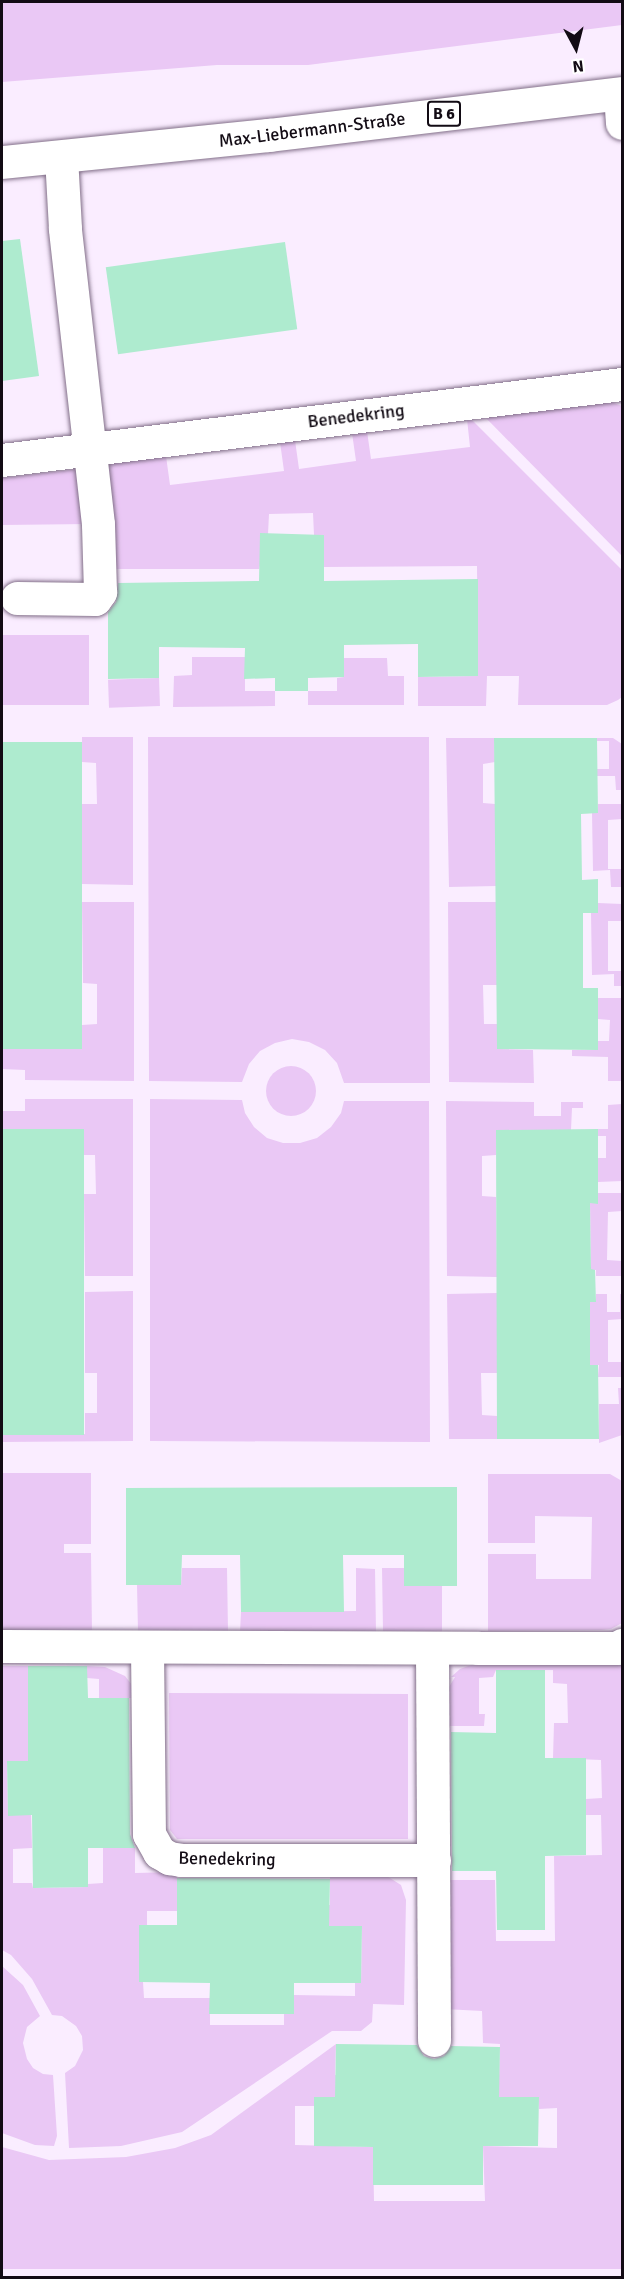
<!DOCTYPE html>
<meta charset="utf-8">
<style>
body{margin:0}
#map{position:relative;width:624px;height:2279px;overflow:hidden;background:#faedff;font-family:Signika,sans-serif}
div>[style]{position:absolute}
.green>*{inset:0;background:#eac8f5;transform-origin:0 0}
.round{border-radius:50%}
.building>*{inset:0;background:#aeebcf;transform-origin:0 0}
.roads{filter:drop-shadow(0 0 2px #826f89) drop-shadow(0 0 2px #826f89)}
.minor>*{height:33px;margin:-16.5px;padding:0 16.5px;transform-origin:16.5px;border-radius:16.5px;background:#fff}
.major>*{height:33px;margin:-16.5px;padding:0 16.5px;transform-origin:16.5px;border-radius:16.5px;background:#fff}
span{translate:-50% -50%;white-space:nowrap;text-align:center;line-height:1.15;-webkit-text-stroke:6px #fff;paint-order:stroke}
.shield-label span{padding:2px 4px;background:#fff;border:2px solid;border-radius:4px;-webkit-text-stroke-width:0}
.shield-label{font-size:16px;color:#120b14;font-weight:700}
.street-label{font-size:18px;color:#120b14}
.frame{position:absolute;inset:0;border:3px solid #120b14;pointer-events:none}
.north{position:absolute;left:546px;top:18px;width:60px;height:60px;-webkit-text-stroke:4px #fff;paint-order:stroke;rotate:173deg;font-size:16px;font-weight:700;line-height:24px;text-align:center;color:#120b14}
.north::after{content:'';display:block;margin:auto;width:21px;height:27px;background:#120b14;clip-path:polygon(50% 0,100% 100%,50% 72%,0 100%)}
</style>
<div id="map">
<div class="green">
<i style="clip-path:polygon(2px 2px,622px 2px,622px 25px,308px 65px,217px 65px,2px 82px)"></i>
<i style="clip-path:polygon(605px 400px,622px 406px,622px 556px,484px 416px)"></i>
<i style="clip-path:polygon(470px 418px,622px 570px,622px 697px,618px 700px,607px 705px,518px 705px,519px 676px,487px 676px,486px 706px,418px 706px,418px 677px,478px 676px,477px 566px,324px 567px,324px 535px,314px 535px,313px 513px,269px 514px,268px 534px,259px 569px,108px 569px,107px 464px,166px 456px,170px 485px,284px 471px,280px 442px,295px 440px,299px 469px,356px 461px,352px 433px,367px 431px,371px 459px,470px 447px,467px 419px)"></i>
<i style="clip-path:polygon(88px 468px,89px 524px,2px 525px,2px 478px)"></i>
<i style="left:89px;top:635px;width:70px;height:87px;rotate:90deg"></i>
<i style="clip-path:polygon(192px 657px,245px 657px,245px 691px,275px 691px,275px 706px,173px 707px,174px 676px,192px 675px)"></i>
<i style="clip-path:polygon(344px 658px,387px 658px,388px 676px,404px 676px,404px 705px,308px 705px,308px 691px,337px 691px,337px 678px,344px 677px)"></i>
<i style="left:159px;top:678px;width:28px;height:51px;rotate:88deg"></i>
<i style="clip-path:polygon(82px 737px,133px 737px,133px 885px,82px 884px,82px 804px,97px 804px,96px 763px,82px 762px)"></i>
<i style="clip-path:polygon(148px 737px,429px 737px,430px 1083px,344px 1083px,337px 1063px,325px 1050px,309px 1042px,292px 1039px,275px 1043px,260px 1051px,249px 1064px,242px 1082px,149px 1081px)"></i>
<i style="clip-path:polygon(446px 738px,494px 738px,495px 762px,483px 764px,483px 803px,495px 804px,496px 886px,449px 887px)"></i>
<i style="clip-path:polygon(597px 738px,613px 738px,622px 744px,622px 790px,616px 790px,615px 776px,597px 776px,597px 769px,609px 769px,609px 741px,597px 741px)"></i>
<i style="clip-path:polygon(598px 804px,622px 804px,622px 819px,608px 820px,608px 869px,622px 869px,622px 887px,611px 887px,610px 870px,593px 871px,592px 813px,598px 813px)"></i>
<i style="clip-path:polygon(82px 902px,134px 902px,134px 1081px,25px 1080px,25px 1070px,2px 1069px,2px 1049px,82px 1049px,82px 1025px,97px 1024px,97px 984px,83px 983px)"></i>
<i style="clip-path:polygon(448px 902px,496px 902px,497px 985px,483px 985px,484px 1024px,498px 1024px,498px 1049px,533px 1050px,534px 1083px,449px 1082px)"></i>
<i style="clip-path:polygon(598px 903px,622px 904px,622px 921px,608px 921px,608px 971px,622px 971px,622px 986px,614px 986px,614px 974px,592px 975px,591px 913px,598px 913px)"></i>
<i style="clip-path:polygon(598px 998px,622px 998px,622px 1081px,608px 1081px,608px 1057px,572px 1056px,572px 1050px,598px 1050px,598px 1041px,609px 1041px,610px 1020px,598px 1019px)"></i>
<i class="round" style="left:266px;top:1066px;width:50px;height:50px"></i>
<i style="clip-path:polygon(25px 1099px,133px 1099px,133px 1276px,85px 1276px,84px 1194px,96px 1194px,95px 1155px,84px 1155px,84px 1129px,2px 1129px,2px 1111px,25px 1111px)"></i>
<i style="clip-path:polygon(150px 1099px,242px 1100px,245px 1113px,254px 1127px,267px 1138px,283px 1143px,300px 1143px,317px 1138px,331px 1127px,341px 1113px,344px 1101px,429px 1101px,430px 1442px,150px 1441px)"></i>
<i style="clip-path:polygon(446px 1101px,534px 1102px,534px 1116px,561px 1116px,561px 1102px,583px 1102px,583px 1108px,572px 1108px,571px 1130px,496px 1130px,496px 1155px,482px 1156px,482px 1196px,496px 1197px,497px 1277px,447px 1276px)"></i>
<i style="clip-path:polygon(622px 1104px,622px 1181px,598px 1182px,598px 1158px,606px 1158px,606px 1136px,598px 1136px,598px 1129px,608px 1129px,608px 1105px)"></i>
<i style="clip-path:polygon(598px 1193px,622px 1193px,622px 1211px,608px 1212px,607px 1260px,622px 1261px,622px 1276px,596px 1276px,596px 1270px,591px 1270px,590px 1203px,598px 1203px)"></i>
<i style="clip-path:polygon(133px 1291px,133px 1441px,2px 1442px,2px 1435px,85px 1434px,85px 1413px,97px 1413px,97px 1373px,85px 1373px,85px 1292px)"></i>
<i style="clip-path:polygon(497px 1293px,497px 1373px,481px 1373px,482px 1415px,497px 1416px,497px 1439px,449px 1439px,447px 1294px)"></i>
<i style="clip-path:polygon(596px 1294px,607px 1294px,607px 1312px,620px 1312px,620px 1294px,622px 1294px,622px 1319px,608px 1320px,608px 1362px,622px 1362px,622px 1377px,598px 1377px,599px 1365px,590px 1365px,590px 1302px,596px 1302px)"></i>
<i style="clip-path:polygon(618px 1388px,622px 1388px,622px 1435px,599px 1443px,599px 1404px,619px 1404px)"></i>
<i style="clip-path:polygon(2px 1473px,91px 1473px,91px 1544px,64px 1544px,64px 1553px,91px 1553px,92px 1632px,2px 1632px)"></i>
<i style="clip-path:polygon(488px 1474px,610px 1474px,622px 1481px,622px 1623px,611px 1629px,601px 1630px,488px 1631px,488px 1554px,536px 1554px,536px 1579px,591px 1579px,592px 1517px,535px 1516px,535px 1543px,488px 1543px)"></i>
<i style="clip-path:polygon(182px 1568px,227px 1568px,228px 1632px,138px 1632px,137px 1585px,181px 1585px)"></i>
<i style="clip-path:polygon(356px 1568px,375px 1569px,376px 1632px,240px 1632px,241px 1612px,356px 1611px)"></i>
<i style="clip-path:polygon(382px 1568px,404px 1568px,404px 1586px,442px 1586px,442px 1632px,383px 1631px)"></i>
<i style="clip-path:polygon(622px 1662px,622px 2269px,2px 2269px,2px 2147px,49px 2160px,126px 2157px,175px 2148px,211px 2135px,336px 2044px,335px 2075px,375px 2075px,375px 2097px,314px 2097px,314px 2106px,295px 2106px,295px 2145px,373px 2147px,374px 2201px,485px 2201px,483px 2146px,557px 2148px,557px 2108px,539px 2109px,538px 2097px,479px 2097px,499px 2077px,500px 2044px,483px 2043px,482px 2011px,444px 2009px,446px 1880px,495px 1880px,496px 1941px,555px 1941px,554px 1856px,602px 1855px,601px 1815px,586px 1815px,586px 1799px,602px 1798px,601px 1760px,553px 1758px,554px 1723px,568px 1723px,567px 1684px,553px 1683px,553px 1670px,496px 1670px,493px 1677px,479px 1678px,479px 1714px,485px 1714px,484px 1726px,449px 1726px,449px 1687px,455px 1677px,451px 1677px,460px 1669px,471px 1665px,615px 1665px)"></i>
<i style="clip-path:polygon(2px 1666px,29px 1666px,28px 1761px,7px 1761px,8px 1815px,31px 1815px,32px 1848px,13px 1849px,13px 1883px,32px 1883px,33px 1888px,88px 1887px,88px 1884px,103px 1883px,103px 1848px,135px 1848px,135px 1873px,177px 1872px,177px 1911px,147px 1911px,147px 1925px,139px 1926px,139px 1982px,143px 1982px,144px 1998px,210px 1998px,210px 2025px,284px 2025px,284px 2014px,294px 1995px,355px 1996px,355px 1983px,361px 1983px,362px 1926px,293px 1926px,293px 1905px,330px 1905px,330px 1873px,382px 1873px,401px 1885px,406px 1900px,404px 2005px,373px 2004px,372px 2022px,361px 2031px,332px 2031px,182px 2132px,121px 2146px,69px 2148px,65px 2073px,75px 2066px,83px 2050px,82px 2036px,76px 2026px,62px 2016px,52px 2015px,32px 1979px,11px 1955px,2px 1950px)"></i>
<i style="clip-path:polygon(86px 1666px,105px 1667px,125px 1676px,132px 1685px,134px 1698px,103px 1698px,102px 1711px,99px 1711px,99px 1679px,87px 1678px)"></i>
<i style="clip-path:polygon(169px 1693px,408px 1694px,408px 1839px,177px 1839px,170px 1830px)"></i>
<i style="clip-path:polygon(2px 1966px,23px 1985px,40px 2016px,27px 2027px,23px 2043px,27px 2059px,33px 2068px,43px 2074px,53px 2075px,57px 2136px,54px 2146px,35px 2145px,2px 2133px)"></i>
</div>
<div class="building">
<i style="clip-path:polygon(20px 239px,39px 376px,2px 381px,2px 241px)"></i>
<i style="left:285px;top:242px;width:88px;height:181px;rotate:82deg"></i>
<i style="clip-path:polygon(260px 533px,324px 535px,324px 581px,478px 579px,478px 676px,418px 677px,418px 644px,344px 645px,344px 677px,308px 678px,308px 691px,275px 691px,275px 678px,244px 679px,245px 648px,159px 647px,159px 678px,108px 679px,108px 612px,116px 602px,118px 583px,259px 581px)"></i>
<i style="clip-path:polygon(494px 738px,597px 738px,598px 813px,581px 814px,582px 880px,598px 879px,598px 913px,583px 913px,583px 988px,598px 988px,598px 1050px,497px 1049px)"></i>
<i style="left:2px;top:742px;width:80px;height:307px"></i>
<i style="left:2px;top:1129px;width:82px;height:306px"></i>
<i style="clip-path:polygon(598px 1129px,598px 1204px,590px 1203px,591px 1269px,595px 1270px,596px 1302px,590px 1302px,590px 1365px,598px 1365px,599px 1439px,497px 1439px,496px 1130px)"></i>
<i style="clip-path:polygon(457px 1487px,457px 1586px,404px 1586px,404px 1555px,343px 1555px,344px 1612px,241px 1612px,240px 1555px,182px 1555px,181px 1585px,126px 1585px,126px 1488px)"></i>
<i style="clip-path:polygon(28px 1666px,87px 1666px,88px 1698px,129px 1698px,130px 1834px,135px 1848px,88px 1848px,88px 1887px,33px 1888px,32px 1815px,8px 1816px,7px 1761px,28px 1761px)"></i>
<i style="clip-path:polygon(496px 1670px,545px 1670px,545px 1758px,586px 1758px,586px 1855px,545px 1856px,545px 1930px,497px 1930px,496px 1871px,452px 1871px,451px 1732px,496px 1733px)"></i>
<i style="clip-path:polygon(177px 1878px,330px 1879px,329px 1926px,362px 1926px,361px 1983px,294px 1983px,294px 2014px,209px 2014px,210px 1983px,139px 1982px,139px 1925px,177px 1925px)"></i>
<i style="clip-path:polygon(336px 2044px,417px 2045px,424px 2056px,434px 2059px,444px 2056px,451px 2046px,500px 2047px,499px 2097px,539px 2097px,538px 2146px,483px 2146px,483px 2185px,373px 2185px,373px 2147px,314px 2146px,314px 2097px,335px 2097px)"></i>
</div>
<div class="roads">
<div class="minor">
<i style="left:620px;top:94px;width:29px;rotate:86deg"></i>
<i style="left:2px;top:460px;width:625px;rotate:-6.99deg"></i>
<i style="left:17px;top:598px;width:78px;rotate:0.7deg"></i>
<i style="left:95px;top:599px;width:9px;rotate:-54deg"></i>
<i style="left:100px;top:592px;width:68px;rotate:-91.7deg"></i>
<i style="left:98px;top:524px;width:298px;rotate:-96.4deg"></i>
<i style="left:65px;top:228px;width:71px;rotate:-93.2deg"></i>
<i style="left:2px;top:1646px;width:476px;rotate:0.2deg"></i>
<i style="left:478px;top:1648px;width:139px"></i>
<i style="left:617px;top:1648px;width:6px;rotate:-31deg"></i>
<i style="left:147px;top:1647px;width:187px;rotate:89.4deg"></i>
<i style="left:149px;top:1834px;width:21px;rotate:61deg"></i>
<i style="left:159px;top:1852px;width:12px;rotate:31deg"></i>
<i style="left:169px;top:1858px;width:12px;rotate:9deg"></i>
<i style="left:181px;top:1860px;width:253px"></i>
<i style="left:432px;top:1648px;width:392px;rotate:89.7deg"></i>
</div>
<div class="major">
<i style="left:2px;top:162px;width:268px;rotate:-5.8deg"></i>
<i style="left:269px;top:135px;width:355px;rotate:-6.8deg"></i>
</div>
</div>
<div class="shield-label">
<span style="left:444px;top:114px">B 6</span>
</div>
<div class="street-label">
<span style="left:312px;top:130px;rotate:-7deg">Max-Liebermann-Straße</span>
<span style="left:356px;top:416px;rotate:-7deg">Benedekring</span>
<span style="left:227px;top:1859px;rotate:1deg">Benedekring</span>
</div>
<div class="frame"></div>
<div class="north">N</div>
</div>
